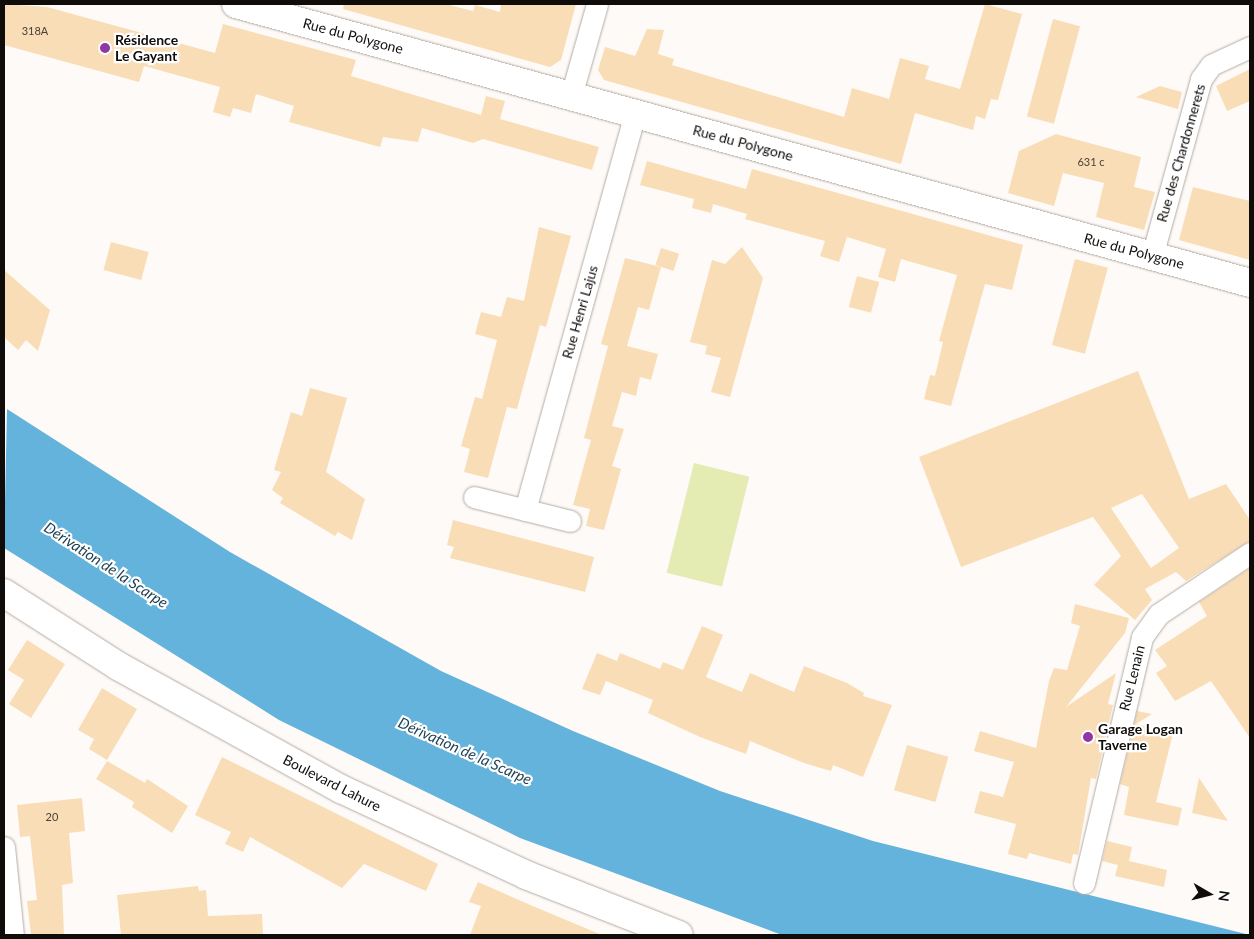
<!DOCTYPE html>
<meta charset="utf-8">
<style>
body{margin:0}
#map{position:relative;width:1254px;height:939px;overflow:hidden;background:#fefaf7;font-family:Lato,sans-serif}
div>[style]{position:absolute}
.green>*{inset:0;background:#e4ebb3;transform-origin:0 0}
.water>*{inset:0;background:#64b3dc}
.building>*{inset:0;background:#f9ddb7;transform-origin:0 0}
.roads{filter:drop-shadow(0 0 1px #b4aba3) drop-shadow(0 0 1px #b4aba3)}
.street>*{height:21px;margin:-10.5px;padding:0 10.5px;transform-origin:10.5px;border-radius:10.5px;background:#fff}
.secondary>*{height:28px;margin:-14px;padding:0 14px;transform-origin:14px;border-radius:14px;background:#fff}
.dots>*{width:14px;height:14px;translate:-50% -50%;box-sizing:border-box;border:2px solid #fff;border-radius:50%}
span{translate:-50% -50%;white-space:nowrap;text-align:center;line-height:1.15;-webkit-text-stroke:4.5px #fff;paint-order:stroke}
.number-label{font-size:11px;color:#4a4035}
.number-label span{-webkit-text-stroke-width:0}
.street-label{font-size:14px;color:#0f0c0a}
.poi-label{font-size:14px;color:#0f0c0a;font-weight:700}
.left{translate:0 -50%;text-align:left}
.water-label{font-size:15px;color:#1c3f51;font-style:italic}
.frame{position:absolute;inset:0;border:5px solid #0f0c0a;pointer-events:none}
.north{position:absolute;left:1184px;top:869px;width:50px;height:50px;-webkit-text-stroke:4px #fff;paint-order:stroke;rotate:98deg;font-size:14px;font-weight:700;line-height:20px;text-align:center;color:#0f0c0a}
.north::after{content:'';display:block;margin:auto;width:18px;height:22px;background:#0f0c0a;clip-path:polygon(50% 0,100% 100%,50% 72%,0 100%)}
</style>
<div id="map">
<div class="green">
<i style="left:694px;top:463px;width:57px;height:113px;rotate:14deg"></i>
</div>
<div class="water">
<i style="clip-path:polygon(7px 409px,230px 552px,441px 671px,573px 731px,720px 791px,873px 841px,1250px 935px,782px 935px,520px 838px,279px 720px,4px 548px)"></i>
</div>
<div class="building">
<i style="clip-path:polygon(4px 4px,47px 7px,215px 53px,223px 24px,356px 60px,351px 76px,481px 115px,486px 96px,505px 101px,500px 119px,599px 147px,592px 170px,483px 139px,473px 143px,422px 128px,418px 142px,383px 137px,380px 147px,289px 122px,294px 106px,256px 94px,251px 113px,233px 108px,230px 117px,213px 112px,220px 87px,144px 66px,139px 82px,4px 45px)"></i>
<i style="clip-path:polygon(344px 4px,445px 4px,473px 11px,475px 5px,500px 12px,501px 4px,576px 4px,561px 60px,550px 67px,343px 9px)"></i>
<i style="clip-path:polygon(985px 4px,1022px 14px,998px 100px,991px 99px,985px 119px,976px 116px,973px 130px,915px 113px,901px 164px,604px 80px,598px 70px,605px 47px,635px 56px,647px 29px,664px 30px,658px 54px,674px 59px,672px 65px,844px 117px,852px 88px,889px 99px,900px 58px,929px 66px,925px 79px,960px 89px)"></i>
<i style="left:1053px;top:19px;width:28px;height:101px;rotate:15deg"></i>
<i style="clip-path:polygon(1250px 69px,1250px 101px,1227px 111px,1216px 86px)"></i>
<i style="clip-path:polygon(1160px 86px,1182px 92px,1178px 109px,1136px 97px)"></i>
<i style="clip-path:polygon(1056px 134px,1141px 157px,1134px 187px,1155px 192px,1144px 230px,1096px 217px,1104px 183px,1063px 173px,1054px 206px,1008px 193px,1019px 151px)"></i>
<i style="clip-path:polygon(647px 161px,746px 189px,752px 169px,1023px 245px,1012px 290px,985px 284px,951px 406px,924px 399px,930px 375px,935px 376px,943px 342px,939px 341px,957px 275px,901px 259px,895px 282px,878px 277px,886px 249px,847px 237px,839px 262px,820px 256px,825px 241px,745px 219px,747px 214px,713px 204px,711px 213px,692px 208px,694px 199px,640px 185px)"></i>
<i style="clip-path:polygon(1193px 187px,1250px 201px,1250px 260px,1179px 240px)"></i>
<i style="clip-path:polygon(539px 227px,571px 236px,546px 327px,540px 325px,517px 409px,507px 407px,488px 478px,464px 472px,470px 449px,461px 446px,475px 397px,482px 399px,497px 340px,475px 334px,481px 312px,501px 317px,507px 297px,524px 301px)"></i>
<i style="left:111px;top:242px;width:39px;height:29px;rotate:15deg"></i>
<i style="clip-path:polygon(742px 247px,763px 278px,730px 397px,711px 392px,721px 358px,705px 354px,707px 346px,690px 342px,712px 260px,725px 264px)"></i>
<i style="left:661px;top:248px;width:19px;height:18px;rotate:18deg"></i>
<i style="clip-path:polygon(625px 258px,661px 267px,649px 310px,638px 307px,627px 346px,658px 354px,651px 380px,640px 377px,636px 396px,622px 392px,612px 426px,624px 429px,612px 466px,621px 469px,604px 530px,586px 526px,590px 509px,573px 505px,591px 440px,584px 438px,608px 346px,601px 344px)"></i>
<i style="left:1075px;top:259px;width:34px;height:89px;rotate:15deg"></i>
<i style="clip-path:polygon(4px 270px,50px 310px,38px 351px,26px 340px,18px 350px,4px 337px)"></i>
<i style="left:857px;top:276px;width:23px;height:32px;rotate:15deg"></i>
<i style="clip-path:polygon(evenodd,1138px 371px,1189px 499px,1226px 484px,1250px 520px,1250px 541px,1186px 581px,1176px 572px,1145px 589px,1152px 600px,1135px 620px,1094px 585px,1121px 556px,1093px 517px,961px 567px,919px 457px,1138px 371px,1142px 494px,1179px 548px,1151px 568px,1111px 508px,1142px 494px)"></i>
<i style="clip-path:polygon(310px 388px,347px 398px,326px 472px,365px 499px,352px 540px,338px 532px,335px 536px,280px 503px,283px 498px,272px 490px,281px 472px,274px 470px,291px 412px,302px 416px)"></i>
<i style="clip-path:polygon(453px 520px,594px 557px,585px 592px,450px 558px,454px 547px,447px 545px)"></i>
<i style="clip-path:polygon(1250px 568px,1250px 738px,1211px 681px,1175px 701px,1156px 673px,1167px 666px,1155px 650px,1207px 616px,1199px 602px)"></i>
<i style="clip-path:polygon(1075px 604px,1129px 618px,1125px 633px,1066px 707px,1116px 673px,1108px 704px,1113px 705px,1096px 779px,1091px 778px,1078px 855px,1073px 854px,1071px 864px,1029px 853px,1027px 859px,1008px 854px,1016px 824px,974px 813px,980px 791px,1003px 797px,1014px 762px,974px 751px,980px 731px,1036px 748px,1049px 681px,1054px 668px,1067px 670px,1080px 626px,1071px 623px)"></i>
<i style="clip-path:polygon(702px 626px,723px 635px,706px 677px,742px 692px,750px 673px,794px 692px,804px 666px,847px 683px,864px 693px,863px 696px,892px 705px,863px 777px,833px 765px,831px 771px,804px 763px,750px 741px,746px 754px,700px 737px,648px 713px,653px 700px,606px 681px,600px 695px,582px 689px,597px 653px,617px 661px,620px 653px,660px 669px,663px 662px,683px 670px)"></i>
<i style="clip-path:polygon(27px 640px,65px 664px,31px 718px,9px 704px,24px 680px,8px 670px)"></i>
<i style="clip-path:polygon(102px 688px,137px 709px,107px 760px,89px 749px,94px 739px,78px 730px)"></i>
<i style="clip-path:polygon(1137px 711px,1152px 714px,1136px 724px,1173px 733px,1156px 802px,1182px 808px,1178px 826px,1124px 815px,1129px 787px,1120px 784px)"></i>
<i style="left:907px;top:745px;width:43px;height:47px;rotate:16deg"></i>
<i style="clip-path:polygon(222px 757px,438px 864px,426px 891px,364px 864px,342px 888px,250px 837px,243px 852px,225px 844px,231px 832px,195px 815px)"></i>
<i style="clip-path:polygon(107px 761px,145px 783px,147px 779px,188px 806px,172px 833px,132px 807px,134px 802px,96px 779px)"></i>
<i style="clip-path:polygon(1199px 778px,1228px 821px,1192px 813px)"></i>
<i style="clip-path:polygon(82px 798px,85px 831px,69px 833px,73px 883px,62px 885px,64px 935px,31px 935px,27px 901px,37px 900px,30px 836px,20px 837px,17px 805px)"></i>
<i style="clip-path:polygon(1107px 841px,1132px 847px,1129px 861px,1167px 870px,1164px 887px,1115px 876px,1118px 865px,1102px 861px)"></i>
<i style="clip-path:polygon(478px 882px,535px 907px,602px 935px,470px 935px,481px 906px,469px 902px)"></i>
<i style="clip-path:polygon(198px 886px,199px 891px,206px 890px,208px 916px,262px 914px,263px 935px,121px 935px,117px 895px)"></i>
</div>
<div class="roads">
<div class="street">
<i style="left:571px;top:96px;width:96px;rotate:-74.2deg"></i>
<i style="left:1152px;top:256px;width:184px;rotate:-74.5deg"></i>
<i style="left:1201px;top:79px;width:17px;rotate:-54deg"></i>
<i style="left:1211px;top:65px;width:43px;rotate:-24.8deg"></i>
<i style="left:474px;top:497px;width:99px;rotate:14deg"></i>
<i style="left:525px;top:510px;width:412px;rotate:-74.5deg"></i>
<i style="left:4px;top:847px;width:88px;rotate:84.2deg"></i>
<i style="left:1084px;top:883px;width:253px;rotate:-76.7deg"></i>
<i style="left:1142px;top:637px;width:29px;rotate:-54deg"></i>
<i style="left:1159px;top:614px;width:110px;rotate:-33.8deg"></i>
</div>
<div class="secondary">
<i style="left:236px;top:4px;width:1052px;rotate:15.38deg"></i>
<i style="left:4px;top:593px;width:135px;rotate:32.6deg"></i>
<i style="left:118px;top:666px;width:255px;rotate:28.9deg"></i>
<i style="left:341px;top:789px;width:204px;rotate:24.9deg"></i>
<i style="left:526px;top:875px;width:164px;rotate:21.4deg"></i>
</div>
</div>
<div class="dots">
<i style="left:105px;top:48px;background:#9137a3"></i>
<i style="left:1088px;top:737px;background:#9137a3"></i>
</div>
<div class="number-label">
<span style="left:35px;top:31px">318A</span>
<span style="left:1091px;top:162px">631 c</span>
<span style="left:52px;top:817px">20</span>
</div>
<div class="street-label">
<span style="left:353px;top:36px;rotate:15deg">Rue du Polygone</span>
<span style="left:743px;top:143px;rotate:15deg">Rue du Polygone</span>
<span style="left:1181px;top:153px;rotate:-74deg">Rue des Chardonnerets</span>
<span style="left:1134px;top:251px;rotate:15deg">Rue du Polygone</span>
<span style="left:580px;top:312px;rotate:-74deg">Rue Henri Lajus</span>
<span style="left:1132px;top:678px;rotate:-76deg">Rue Lenain</span>
<span style="left:332px;top:783px;rotate:27deg">Boulevard Lahure</span>
</div>
<div class="poi-label">
<span class="left" style="left:115px;top:48px">Résidence<br>Le Gayant</span>
<span class="left" style="left:1098px;top:737px">Garage Logan<br>Taverne</span>
</div>
<div class="water-label">
<span style="left:106px;top:565px;rotate:33deg">Dérivation de la Scarpe</span>
<span style="left:465px;top:751px;rotate:24deg">Dérivation de la Scarpe</span>
</div>
<div class="frame"></div>
<div class="north">N</div>
</div>
